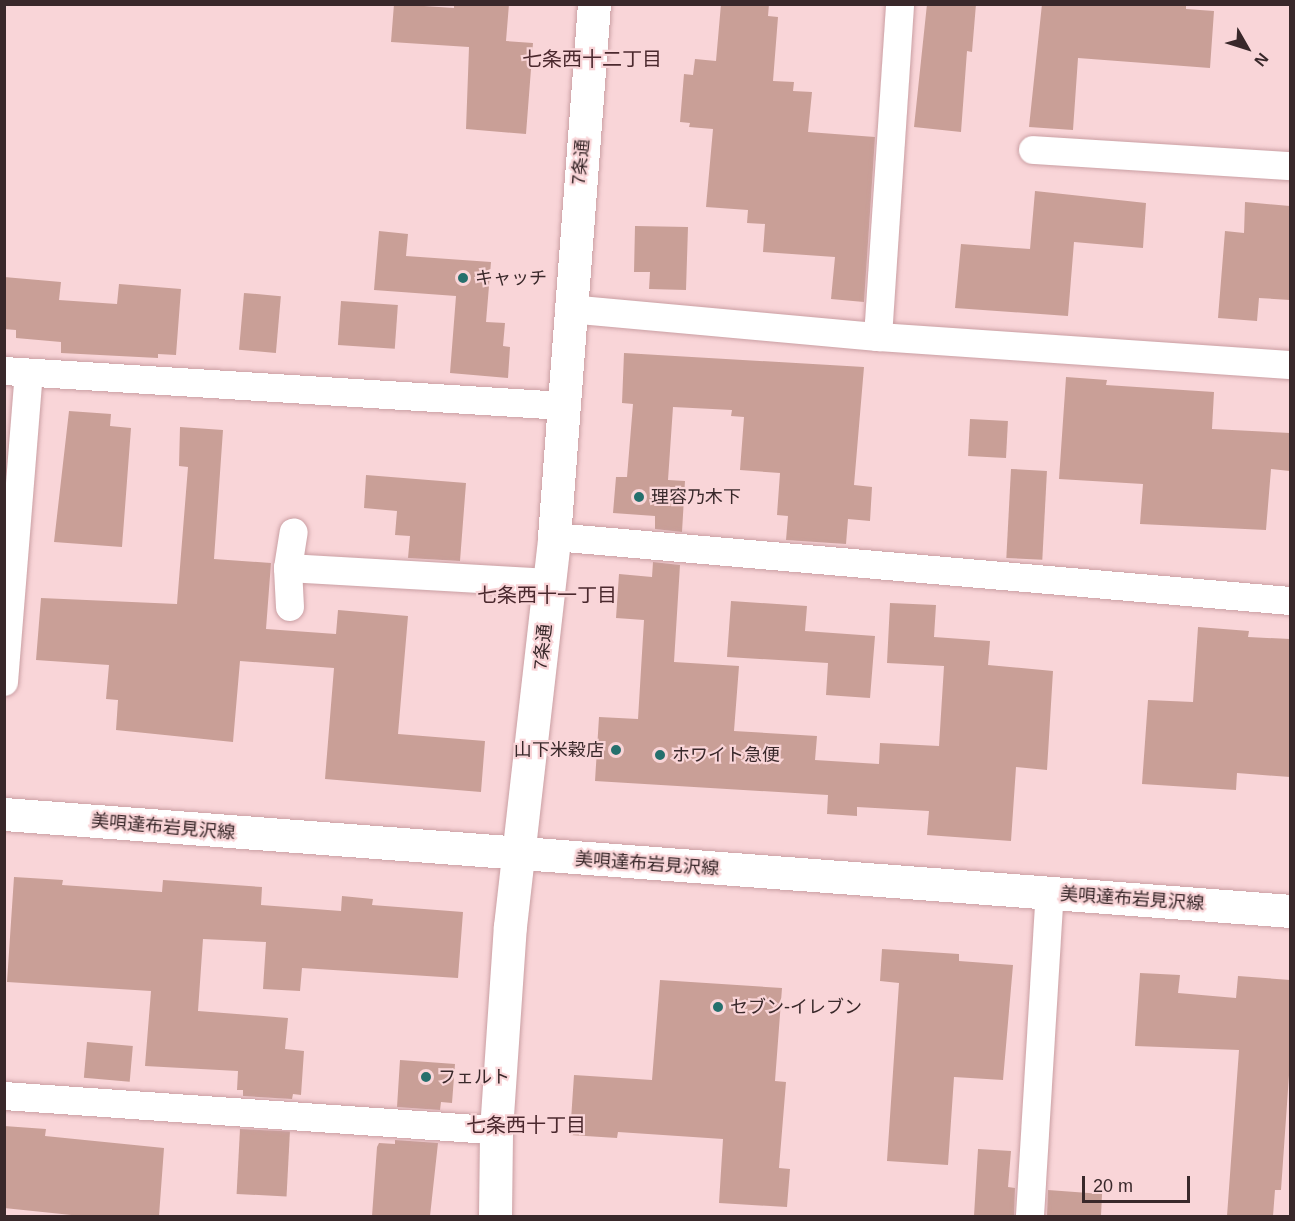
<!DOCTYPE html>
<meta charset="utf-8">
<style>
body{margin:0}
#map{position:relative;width:1295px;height:1221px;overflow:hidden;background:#f9d5d8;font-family:Helvetica,"Noto Sans JP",sans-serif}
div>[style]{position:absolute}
.building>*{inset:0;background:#c99f97;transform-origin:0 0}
.roads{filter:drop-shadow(0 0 2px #ca9fa3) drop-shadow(0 0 2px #ca9fa3)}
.minor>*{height:28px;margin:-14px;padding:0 14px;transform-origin:14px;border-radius:14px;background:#fff}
.tertiary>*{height:33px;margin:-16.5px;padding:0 16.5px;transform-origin:16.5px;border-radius:16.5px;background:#fff}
.secondary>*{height:33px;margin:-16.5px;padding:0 16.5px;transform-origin:16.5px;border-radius:16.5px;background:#fff}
.dots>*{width:16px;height:16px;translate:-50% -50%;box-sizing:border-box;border:3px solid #f9d5d8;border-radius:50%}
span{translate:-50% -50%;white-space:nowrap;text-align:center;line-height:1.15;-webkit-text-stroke:4.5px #f9d5d8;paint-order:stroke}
.street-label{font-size:18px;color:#39282a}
.poi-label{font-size:18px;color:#39282a}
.left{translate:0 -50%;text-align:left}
.right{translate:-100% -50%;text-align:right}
.neighbourhood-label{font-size:20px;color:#4b292e}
.frame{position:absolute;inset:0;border:6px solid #39282a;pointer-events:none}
.north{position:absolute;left:1217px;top:18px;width:60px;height:60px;-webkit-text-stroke:4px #f9d5d8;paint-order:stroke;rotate:129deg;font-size:16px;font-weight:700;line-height:24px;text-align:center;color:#39282a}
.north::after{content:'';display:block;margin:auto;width:21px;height:27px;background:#39282a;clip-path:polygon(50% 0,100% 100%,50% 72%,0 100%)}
.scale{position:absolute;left:1082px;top:1176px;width:108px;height:27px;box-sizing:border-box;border:3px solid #39282a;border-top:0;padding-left:8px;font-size:18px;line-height:21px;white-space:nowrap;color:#39282a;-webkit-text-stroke:4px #f9d5d8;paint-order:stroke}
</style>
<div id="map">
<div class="building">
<i style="clip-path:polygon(394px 4px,454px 8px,454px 4px,509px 4px,506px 41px,533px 43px,526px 134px,466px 129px,469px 47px,391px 42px)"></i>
<i style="clip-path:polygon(721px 4px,769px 4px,768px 16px,778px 17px,773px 81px,794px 82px,793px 91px,812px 92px,808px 132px,875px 137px,864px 302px,831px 299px,835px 257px,763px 252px,765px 224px,747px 223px,748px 210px,706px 207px,713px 129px,689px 127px,690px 123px,680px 122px,684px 74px,693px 75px,695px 59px,716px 61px)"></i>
<i style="clip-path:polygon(927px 4px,976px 4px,972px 52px,967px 51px,961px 132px,914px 127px)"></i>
<i style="clip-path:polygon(1042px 4px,1186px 4px,1186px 9px,1214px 11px,1210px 68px,1078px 58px,1073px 130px,1029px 127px)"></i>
<i style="clip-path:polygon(1035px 191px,1146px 203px,1143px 248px,1074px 242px,1068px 316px,955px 308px,961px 244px,1030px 249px)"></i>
<i style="clip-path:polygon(1245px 202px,1290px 206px,1290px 300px,1259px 298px,1257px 321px,1218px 318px,1225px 231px,1244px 233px)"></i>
<i style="clip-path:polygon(635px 226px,688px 227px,686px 290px,649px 289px,650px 272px,634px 272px)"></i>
<i style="clip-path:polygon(379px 231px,408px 234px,406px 256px,491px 262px,486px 322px,505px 323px,503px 346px,510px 347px,508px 378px,450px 373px,456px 296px,374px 290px)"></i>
<i style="clip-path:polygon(4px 277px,61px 282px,59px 300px,117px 304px,119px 284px,181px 289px,176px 355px,158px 354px,158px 358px,61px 353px,61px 342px,16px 338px,16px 330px,4px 329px)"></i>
<i style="left:244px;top:293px;width:37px;height:57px;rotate:5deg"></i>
<i style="left:341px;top:301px;width:57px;height:44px;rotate:4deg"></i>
<i style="clip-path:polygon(624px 353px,864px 367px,854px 485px,872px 487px,870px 521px,848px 519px,846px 544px,786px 540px,788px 516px,777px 515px,780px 473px,740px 470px,744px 417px,731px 416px,732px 410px,673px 407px,668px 480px,685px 481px,682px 532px,655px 529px,655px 516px,613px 513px,616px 477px,627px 477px,633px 404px,622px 403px)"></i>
<i style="clip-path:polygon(1066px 377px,1107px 380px,1106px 385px,1214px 392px,1212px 429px,1290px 433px,1290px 471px,1271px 469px,1266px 530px,1140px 524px,1143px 484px,1059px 479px)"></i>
<i style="clip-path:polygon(69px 411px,111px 414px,110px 426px,131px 428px,122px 547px,54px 542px)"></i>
<i style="left:970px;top:419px;width:38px;height:37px;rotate:3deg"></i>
<i style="clip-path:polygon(180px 427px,223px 430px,214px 559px,271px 563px,266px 629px,336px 634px,338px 610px,408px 616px,398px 734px,485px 741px,481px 792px,325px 779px,334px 668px,240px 661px,233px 742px,116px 730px,118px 700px,106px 699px,109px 665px,36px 660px,41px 598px,177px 604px,188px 467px,179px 466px)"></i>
<i style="left:1011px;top:469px;width:36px;height:89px;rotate:3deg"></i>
<i style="clip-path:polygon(366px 475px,466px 483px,460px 561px,408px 558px,410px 536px,395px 535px,397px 511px,364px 508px)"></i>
<i style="clip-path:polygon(653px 562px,680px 565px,674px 662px,739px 666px,734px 731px,817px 736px,815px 760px,879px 764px,880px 743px,939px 746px,944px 666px,887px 663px,890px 603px,936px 605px,934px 637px,990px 641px,988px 665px,1053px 671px,1047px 770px,1016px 767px,1011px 841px,927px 835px,929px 811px,857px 807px,857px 816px,827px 814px,828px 795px,595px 781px,599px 717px,638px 719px,644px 620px,616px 618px,619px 574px,652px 577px)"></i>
<i style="clip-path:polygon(731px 601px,807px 606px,805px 631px,875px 636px,870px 698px,826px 695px,828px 663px,727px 657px)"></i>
<i style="clip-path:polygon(1198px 627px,1249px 631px,1248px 637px,1290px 639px,1290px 777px,1237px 773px,1236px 790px,1142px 784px,1148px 700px,1193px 702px)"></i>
<i style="clip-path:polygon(14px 877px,63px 880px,62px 885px,162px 892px,163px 880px,262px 887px,261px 905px,341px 911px,342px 896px,373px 899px,372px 905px,463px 912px,458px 978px,302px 968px,300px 991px,263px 989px,266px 942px,203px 939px,198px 1011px,288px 1018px,285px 1049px,304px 1051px,301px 1095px,293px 1094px,292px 1099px,243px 1096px,243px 1090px,237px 1090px,238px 1071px,145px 1066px,151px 991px,7px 982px)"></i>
<i style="clip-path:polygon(882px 949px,959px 954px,959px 961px,1013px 965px,1003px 1080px,954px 1077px,948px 1165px,887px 1161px,899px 983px,880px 981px)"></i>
<i style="clip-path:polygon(1140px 973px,1180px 975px,1178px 993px,1236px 998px,1238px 976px,1290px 980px,1290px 1061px,1281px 1190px,1275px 1190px,1273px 1216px,1227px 1216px,1239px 1050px,1135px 1046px)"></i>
<i style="clip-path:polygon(660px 980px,782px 988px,775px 1081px,786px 1082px,779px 1168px,790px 1169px,787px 1207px,719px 1203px,723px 1139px,618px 1132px,617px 1138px,570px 1135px,574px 1075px,652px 1080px)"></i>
<i style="left:87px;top:1042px;width:46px;height:36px;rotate:5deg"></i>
<i style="clip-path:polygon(400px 1060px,455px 1064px,452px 1103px,441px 1102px,440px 1110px,397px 1107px)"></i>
<i style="clip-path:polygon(4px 1126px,46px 1129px,45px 1136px,164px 1148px,159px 1216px,81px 1216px,4px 1208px)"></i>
<i style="left:240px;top:1129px;width:50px;height:65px;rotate:3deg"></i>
<i style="clip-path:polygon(395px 1140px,438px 1143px,430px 1216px,372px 1216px,377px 1147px,379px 1143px,395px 1144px)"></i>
<i style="clip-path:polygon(978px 1149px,1011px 1151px,1008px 1187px,1015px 1188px,1014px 1216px,974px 1216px)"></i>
<i style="clip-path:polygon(1048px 1190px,1102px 1194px,1101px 1216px,1047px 1216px)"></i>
</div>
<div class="roads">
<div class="minor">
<i style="left:1033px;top:150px;width:257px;rotate:3.6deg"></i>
<i style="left:569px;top:309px;width:310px;rotate:5.2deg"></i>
<i style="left:878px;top:337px;width:413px;rotate:3.9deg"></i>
<i style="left:878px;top:337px;width:334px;rotate:-86.2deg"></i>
<i style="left:4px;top:371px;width:561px;rotate:3.58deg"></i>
<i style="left:554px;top:537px;width:739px;rotate:4.97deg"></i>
<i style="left:288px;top:568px;width:262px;rotate:3.3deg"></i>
<i style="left:290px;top:607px;width:39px;rotate:-93deg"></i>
<i style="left:288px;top:568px;width:36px;rotate:-81deg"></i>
<i style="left:4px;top:682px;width:310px;rotate:-85.4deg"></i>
<i style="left:4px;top:1096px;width:493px;rotate:4deg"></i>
<i style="left:1030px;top:1216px;width:324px;rotate:-86.5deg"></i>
</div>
<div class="tertiary">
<i style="left:495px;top:1216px;width:86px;rotate:-89.3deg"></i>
<i style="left:496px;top:1130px;width:204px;rotate:-86.1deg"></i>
<i style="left:510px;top:926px;width:391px;rotate:-83.5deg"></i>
<i style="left:554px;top:537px;width:534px;rotate:-85.71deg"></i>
</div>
<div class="secondary">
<i style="left:4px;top:814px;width:1290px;rotate:4.31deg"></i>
</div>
</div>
<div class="dots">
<i style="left:463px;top:278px;background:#25706d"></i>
<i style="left:639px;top:497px;background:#25706d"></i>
<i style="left:616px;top:750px;background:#25706d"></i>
<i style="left:660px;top:755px;background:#25706d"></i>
<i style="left:718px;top:1007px;background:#25706d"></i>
<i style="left:426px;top:1077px;background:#25706d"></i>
</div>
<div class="street-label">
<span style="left:581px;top:162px;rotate:-85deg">7条通</span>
<span style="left:543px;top:647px;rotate:-84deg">7条通</span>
<span style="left:163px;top:827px;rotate:5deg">美唄達布岩見沢線</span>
<span style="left:647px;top:864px;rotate:4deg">美唄達布岩見沢線</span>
<span style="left:1132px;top:899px;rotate:4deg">美唄達布岩見沢線</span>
</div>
<div class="poi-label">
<span class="left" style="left:475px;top:278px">キャッチ</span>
<span class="left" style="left:651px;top:497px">理容乃木下</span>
<span class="right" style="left:604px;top:750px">山下米穀店</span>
<span class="left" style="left:672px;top:755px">ホワイト急便</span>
<span class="left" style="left:730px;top:1007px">セブン-イレブン</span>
<span class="left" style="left:438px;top:1077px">フェルト</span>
</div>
<div class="neighbourhood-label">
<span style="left:592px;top:59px">七条西十二丁目</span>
<span style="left:547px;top:595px">七条西十一丁目</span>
<span style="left:526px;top:1125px">七条西十丁目</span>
</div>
<div class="frame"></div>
<div class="north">N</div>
<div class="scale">20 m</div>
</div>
